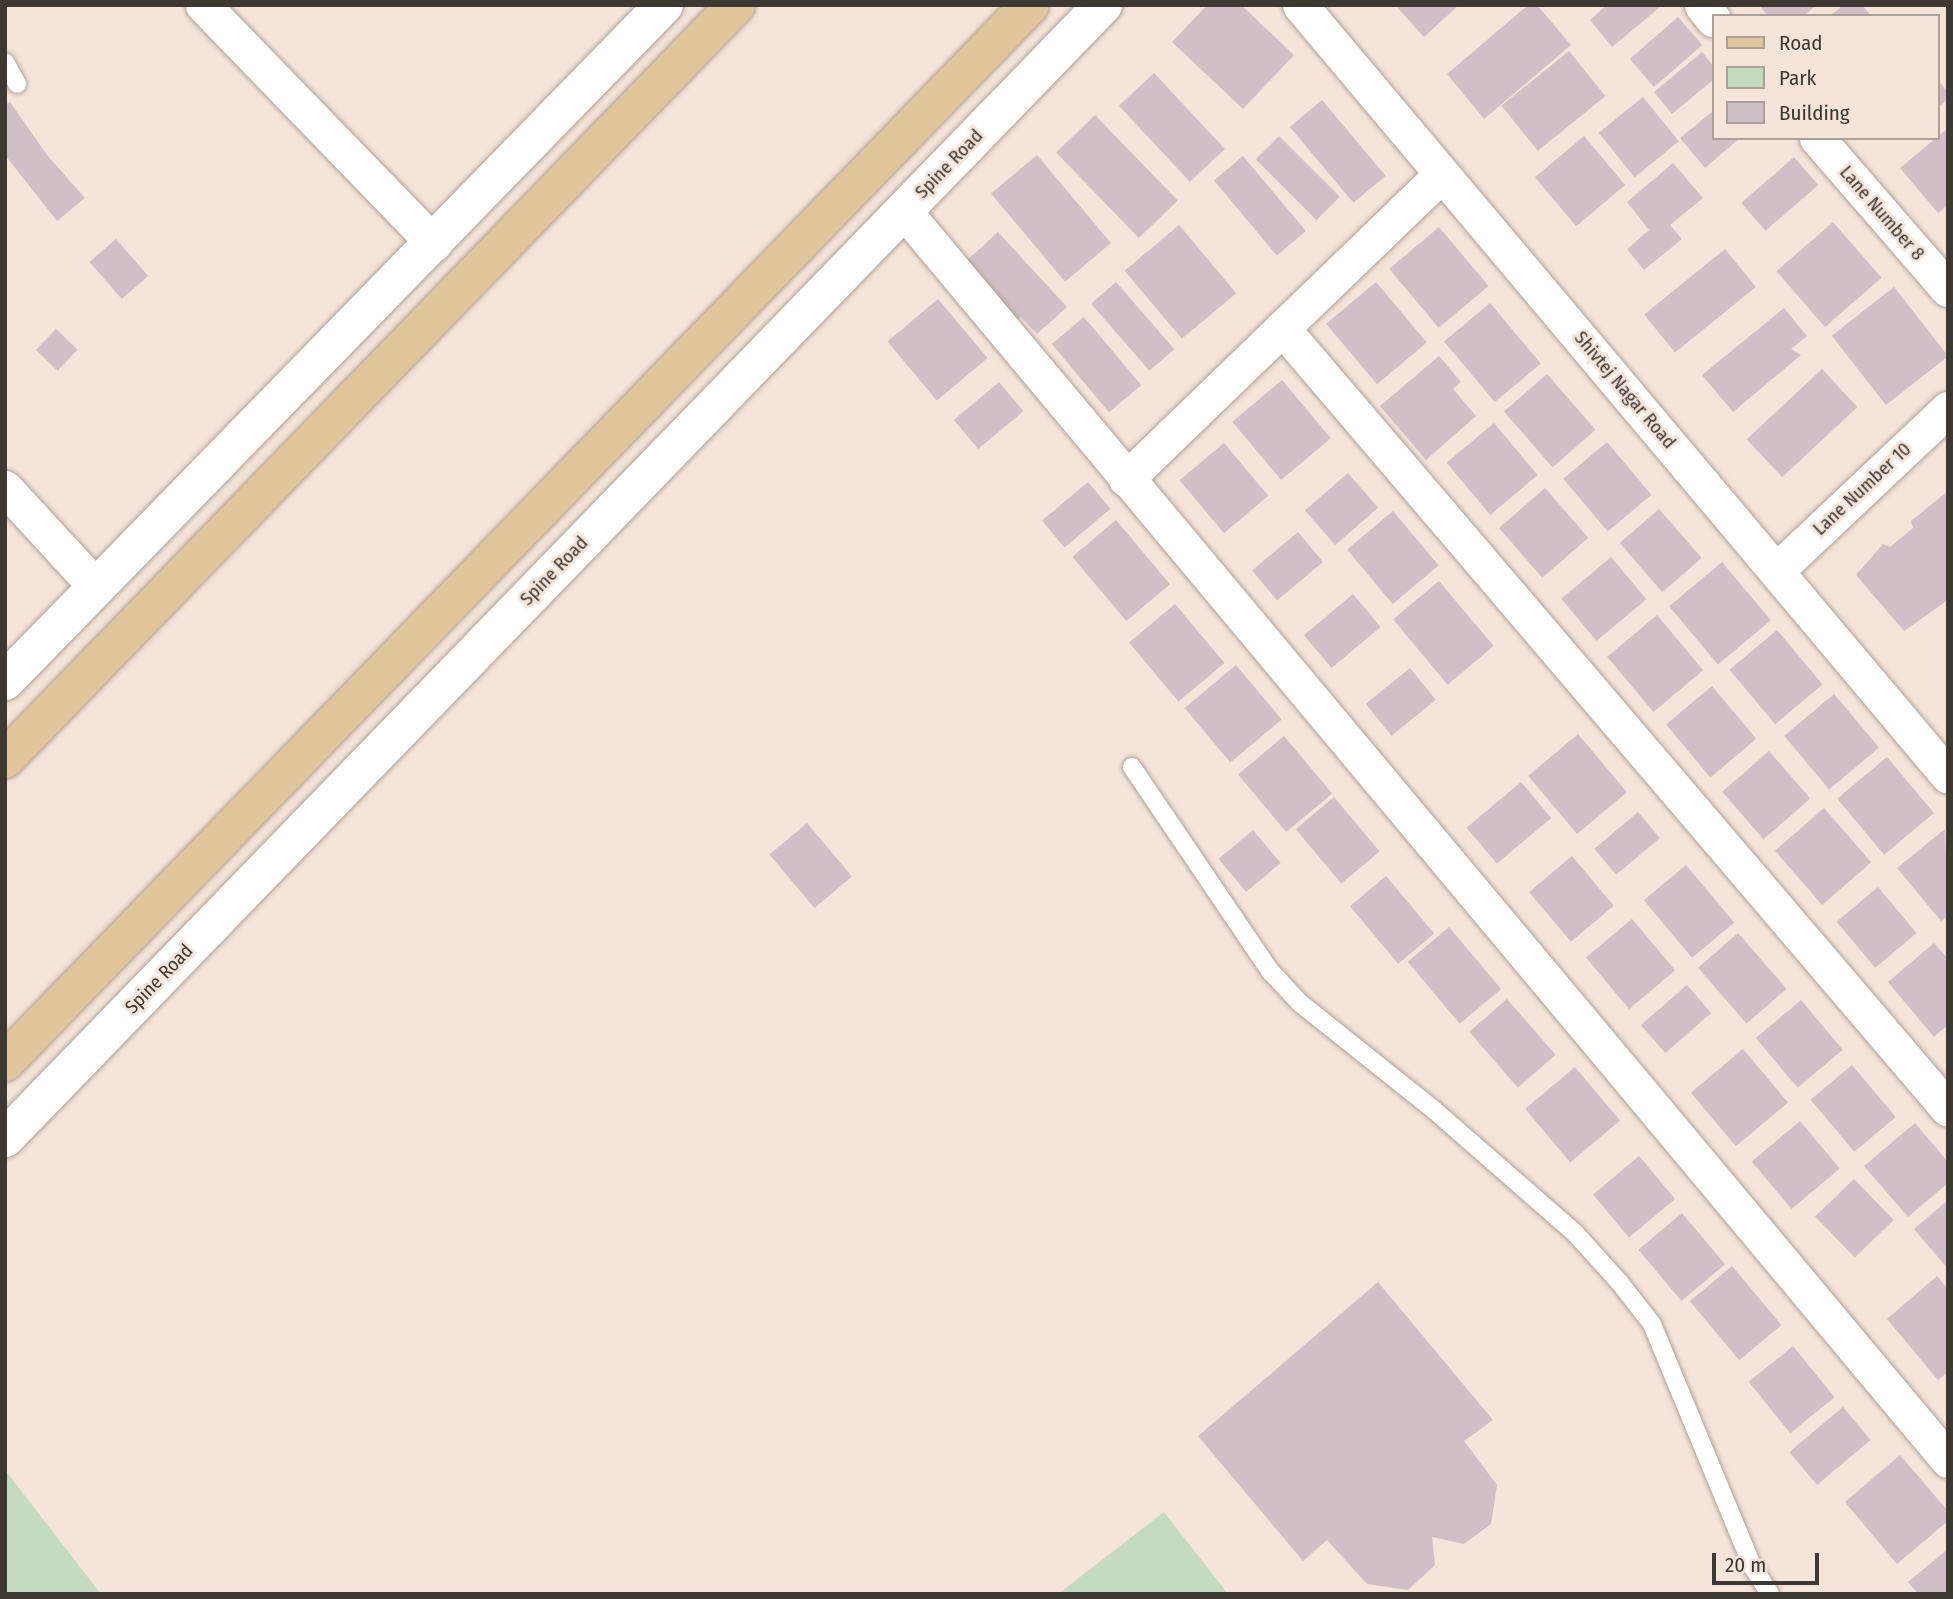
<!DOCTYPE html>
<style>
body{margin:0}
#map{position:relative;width:1953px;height:1599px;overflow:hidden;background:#f5e4d9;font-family:"Fira Sans Condensed",sans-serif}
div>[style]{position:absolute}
.green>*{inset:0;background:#c5dbbf}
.building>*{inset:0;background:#d1bfc7;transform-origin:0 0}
.roads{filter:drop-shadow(0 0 2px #b0a096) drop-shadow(0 0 2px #b0a096)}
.service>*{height:18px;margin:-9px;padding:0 9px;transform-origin:9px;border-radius:9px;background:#fff}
.minor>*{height:35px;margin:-17.5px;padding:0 17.5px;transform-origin:17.5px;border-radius:17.5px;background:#fff}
.tertiary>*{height:38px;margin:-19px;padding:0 19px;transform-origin:19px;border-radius:19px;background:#fff}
.primary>*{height:38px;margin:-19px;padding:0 19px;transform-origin:19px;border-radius:19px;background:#e0c49a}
span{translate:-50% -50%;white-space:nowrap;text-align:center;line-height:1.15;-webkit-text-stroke:6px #f5e4d9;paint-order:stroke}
.street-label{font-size:19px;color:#3e3833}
.frame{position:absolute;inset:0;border:7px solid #3e3833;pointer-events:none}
.legend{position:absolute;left:1712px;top:14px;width:228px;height:126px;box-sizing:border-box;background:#f5e4d9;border:2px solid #ac9f97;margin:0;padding:9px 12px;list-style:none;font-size:21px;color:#3e3833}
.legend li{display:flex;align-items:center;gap:14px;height:35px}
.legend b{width:35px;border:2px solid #ac9f97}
.scale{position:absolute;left:1712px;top:1553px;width:107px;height:32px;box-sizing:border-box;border:4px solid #3e3833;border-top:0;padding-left:9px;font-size:21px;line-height:24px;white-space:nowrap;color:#3e3833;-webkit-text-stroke:5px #f5e4d9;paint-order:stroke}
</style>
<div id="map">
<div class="green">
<i style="clip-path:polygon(5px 1470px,101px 1594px,5px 1594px)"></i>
<i style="clip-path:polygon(1164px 1512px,1228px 1594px,1058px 1594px)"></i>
</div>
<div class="building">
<i style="clip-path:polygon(1207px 5px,1241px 5px,1294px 55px,1243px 109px,1172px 42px)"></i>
<i style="clip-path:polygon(1395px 5px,1459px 5px,1424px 37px)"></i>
<i style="clip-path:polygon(1528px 5px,1537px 5px,1571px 45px,1484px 119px,1447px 74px)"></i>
<i style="clip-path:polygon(1607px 5px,1658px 5px,1660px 7px,1612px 47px,1590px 20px)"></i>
<i style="clip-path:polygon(1759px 5px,1816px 5px,1804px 16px,1768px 16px)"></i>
<i style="clip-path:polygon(1843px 5px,1862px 5px,1871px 16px,1830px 16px)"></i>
<i style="left:1678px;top:17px;width:37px;height:64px;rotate:49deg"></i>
<i style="left:1569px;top:51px;width:58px;height:87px;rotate:51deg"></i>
<i style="clip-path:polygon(1702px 52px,1713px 66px,1713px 80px,1672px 114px,1654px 92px)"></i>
<i style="left:1154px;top:73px;width:104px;height:48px;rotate:47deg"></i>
<i style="clip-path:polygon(1937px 79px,1948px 92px,1948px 99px,1937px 108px)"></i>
<i style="left:1643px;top:97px;width:57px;height:57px;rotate:51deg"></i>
<i style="left:1322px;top:100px;width:99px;height:42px;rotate:50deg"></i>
<i style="clip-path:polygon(10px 102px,47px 155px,85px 198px,57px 221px,5px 155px,5px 105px)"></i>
<i style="clip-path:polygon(1713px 111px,1713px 138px,1740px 138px,1705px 168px,1680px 138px)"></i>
<i style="left:1095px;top:115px;width:119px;height:54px;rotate:46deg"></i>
<i style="clip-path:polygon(1948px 128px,1948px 205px,1938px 213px,1900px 168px)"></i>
<i style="left:1279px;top:136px;width:86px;height:33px;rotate:45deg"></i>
<i style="left:1584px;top:136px;width:64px;height:64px;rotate:50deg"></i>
<i style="left:1037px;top:155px;width:115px;height:60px;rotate:50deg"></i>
<i style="left:1243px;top:156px;width:98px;height:38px;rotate:50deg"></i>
<i style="left:1794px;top:157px;width:37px;height:70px;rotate:49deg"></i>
<i style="clip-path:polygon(1673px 163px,1703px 198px,1670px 225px,1682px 239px,1644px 270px,1627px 249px,1649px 230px,1627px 202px)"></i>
<i style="left:1833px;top:222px;width:74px;height:75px;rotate:49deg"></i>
<i style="left:1179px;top:225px;width:89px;height:71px;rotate:50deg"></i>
<i style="left:1439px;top:227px;width:77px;height:65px;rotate:50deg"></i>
<i style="clip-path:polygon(998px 232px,1067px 307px,1037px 334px,1021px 317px,1010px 327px,963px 264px)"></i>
<i style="left:116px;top:239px;width:49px;height:35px;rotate:49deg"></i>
<i style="left:1725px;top:249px;width:49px;height:104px;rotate:51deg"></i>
<i style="left:1116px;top:282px;width:89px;height:33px;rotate:49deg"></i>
<i style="left:1376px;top:282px;width:79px;height:65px;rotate:50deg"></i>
<i style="left:1894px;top:287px;width:88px;height:79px;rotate:52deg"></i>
<i style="left:938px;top:299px;width:77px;height:66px;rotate:50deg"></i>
<i style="left:1490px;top:303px;width:79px;height:60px;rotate:50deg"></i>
<i style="clip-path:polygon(1784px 308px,1807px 336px,1791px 349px,1801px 355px,1733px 412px,1702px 375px)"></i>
<i style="left:1084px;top:317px;width:89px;height:42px;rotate:50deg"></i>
<i style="left:56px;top:329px;width:30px;height:29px;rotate:44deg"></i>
<i style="clip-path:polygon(1439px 356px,1461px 382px,1453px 389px,1476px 416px,1426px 460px,1380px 406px)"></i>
<i style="left:1822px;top:369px;width:52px;height:103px;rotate:47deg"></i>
<i style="left:1547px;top:374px;width:74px;height:57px;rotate:49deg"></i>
<i style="left:1282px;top:380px;width:76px;height:65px;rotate:50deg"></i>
<i style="left:999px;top:382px;width:38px;height:59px;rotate:50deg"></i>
<i style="left:1494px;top:423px;width:68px;height:62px;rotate:50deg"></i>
<i style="left:1607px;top:442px;width:69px;height:57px;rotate:50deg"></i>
<i style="left:1224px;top:443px;width:69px;height:58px;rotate:50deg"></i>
<i style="left:1348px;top:473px;width:46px;height:57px;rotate:49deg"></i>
<i style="left:1088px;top:482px;width:35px;height:60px;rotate:50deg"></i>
<i style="left:1545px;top:488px;width:66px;height:61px;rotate:49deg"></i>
<i style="clip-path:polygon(1948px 491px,1948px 600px,1904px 631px,1856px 575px,1883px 544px,1890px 547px,1913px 528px,1911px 521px)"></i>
<i style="left:1659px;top:509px;width:65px;height:52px;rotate:49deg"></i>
<i style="left:1393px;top:511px;width:71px;height:60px;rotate:50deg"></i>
<i style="left:1116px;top:520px;width:84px;height:57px;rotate:50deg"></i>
<i style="left:1298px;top:532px;width:39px;height:60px;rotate:50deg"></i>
<i style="left:1611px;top:557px;width:55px;height:65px;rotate:50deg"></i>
<i style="left:1722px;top:562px;width:76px;height:69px;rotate:50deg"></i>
<i style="left:1439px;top:581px;width:85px;height:60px;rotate:50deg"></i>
<i style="left:1353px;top:594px;width:43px;height:64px;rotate:50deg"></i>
<i style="left:1175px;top:604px;width:77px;height:60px;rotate:50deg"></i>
<i style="left:1657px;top:615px;width:72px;height:65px;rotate:50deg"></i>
<i style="left:1777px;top:630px;width:71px;height:62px;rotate:50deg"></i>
<i style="left:1236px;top:665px;width:71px;height:67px;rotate:50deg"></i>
<i style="left:1410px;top:668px;width:41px;height:57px;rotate:51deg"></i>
<i style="left:1712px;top:686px;width:69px;height:60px;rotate:50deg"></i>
<i style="left:1834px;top:694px;width:70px;height:65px;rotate:50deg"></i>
<i style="left:1578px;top:734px;width:76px;height:65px;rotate:50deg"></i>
<i style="left:1284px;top:736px;width:75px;height:60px;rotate:50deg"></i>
<i style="left:1769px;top:751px;width:63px;height:62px;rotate:49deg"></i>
<i style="left:1887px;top:757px;width:73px;height:65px;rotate:50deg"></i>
<i style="left:1521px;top:782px;width:47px;height:71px;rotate:50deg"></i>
<i style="left:1334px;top:797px;width:71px;height:50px;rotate:50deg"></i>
<i style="left:1824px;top:808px;width:72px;height:65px;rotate:49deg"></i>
<i style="left:1638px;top:812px;width:34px;height:57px;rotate:50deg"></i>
<i style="left:807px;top:823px;width:70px;height:49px;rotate:50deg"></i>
<i style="clip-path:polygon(1945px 829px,1948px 916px,1941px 921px,1897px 868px)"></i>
<i style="left:1253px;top:830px;width:43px;height:45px;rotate:50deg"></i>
<i style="left:1572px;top:856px;width:65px;height:56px;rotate:50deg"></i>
<i style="left:1686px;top:865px;width:75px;height:55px;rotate:50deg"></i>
<i style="left:1386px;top:876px;width:75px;height:47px;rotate:50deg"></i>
<i style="left:1878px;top:887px;width:60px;height:54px;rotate:50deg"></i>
<i style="left:1632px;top:919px;width:67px;height:60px;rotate:50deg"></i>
<i style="left:1449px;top:927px;width:81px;height:54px;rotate:50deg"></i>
<i style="left:1738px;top:933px;width:74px;height:53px;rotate:49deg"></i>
<i style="clip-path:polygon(1934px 943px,1948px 959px,1948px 1025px,1934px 1037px,1888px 982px)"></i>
<i style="left:1687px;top:985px;width:37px;height:61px;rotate:49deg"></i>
<i style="left:1507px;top:999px;width:74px;height:50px;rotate:49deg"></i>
<i style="left:1801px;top:1000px;width:65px;height:59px;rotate:50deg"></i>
<i style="left:1743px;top:1049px;width:70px;height:68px;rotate:50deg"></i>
<i style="left:1852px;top:1065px;width:68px;height:54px;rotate:50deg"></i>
<i style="left:1575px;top:1067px;width:70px;height:65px;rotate:50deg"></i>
<i style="left:1800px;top:1121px;width:62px;height:63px;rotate:50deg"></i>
<i style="clip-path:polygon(1915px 1123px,1948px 1162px,1948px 1183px,1908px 1217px,1864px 1166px)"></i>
<i style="left:1639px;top:1156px;width:56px;height:60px;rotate:50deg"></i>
<i style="left:1854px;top:1179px;width:57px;height:54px;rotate:46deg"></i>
<i style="clip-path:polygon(1948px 1200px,1948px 1269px,1914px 1229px)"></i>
<i style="left:1682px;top:1213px;width:67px;height:57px;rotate:50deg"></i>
<i style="left:1732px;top:1266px;width:77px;height:55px;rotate:50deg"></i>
<i style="clip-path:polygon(1937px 1276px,1948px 1289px,1948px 1372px,1938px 1380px,1887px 1319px)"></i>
<i style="clip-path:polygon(1378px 1282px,1493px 1420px,1464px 1441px,1497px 1485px,1491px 1524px,1464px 1544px,1432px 1537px,1435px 1565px,1408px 1590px,1367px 1584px,1327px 1540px,1303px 1561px,1198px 1436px)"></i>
<i style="left:1793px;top:1346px;width:66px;height:57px;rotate:51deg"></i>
<i style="left:1843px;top:1407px;width:43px;height:70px;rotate:50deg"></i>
<i style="clip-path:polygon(1900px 1455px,1948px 1511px,1948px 1521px,1897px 1564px,1845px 1502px)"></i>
<i style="clip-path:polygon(1948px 1549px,1948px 1594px,1918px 1594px,1908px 1582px)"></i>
</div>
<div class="roads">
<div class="service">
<i style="left:5px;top:62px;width:25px;rotate:61deg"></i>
<i style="left:1132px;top:767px;width:248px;rotate:55.9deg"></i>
<i style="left:1271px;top:972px;width:42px;rotate:46.9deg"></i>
<i style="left:1300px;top:1003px;width:171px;rotate:38.6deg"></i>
<i style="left:1434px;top:1110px;width:187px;rotate:41.1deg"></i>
<i style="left:1575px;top:1233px;width:67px;rotate:48deg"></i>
<i style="left:1620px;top:1283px;width:52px;rotate:52deg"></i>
<i style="left:1652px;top:1324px;width:262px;rotate:67.5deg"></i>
<i style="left:1752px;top:1566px;width:33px;rotate:57deg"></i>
</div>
<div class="minor">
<i style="left:203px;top:5px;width:332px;rotate:45.9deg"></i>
<i style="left:1300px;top:5px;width:1007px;rotate:49.95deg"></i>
<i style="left:1702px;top:5px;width:18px;rotate:52deg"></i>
<i style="left:1817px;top:138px;width:200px;rotate:49.1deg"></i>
<i style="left:904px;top:211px;width:1628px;rotate:50.11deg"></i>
<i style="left:1282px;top:328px;width:1026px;rotate:49.54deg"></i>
<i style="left:1126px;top:479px;width:439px;rotate:-44deg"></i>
<i style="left:5px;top:488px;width:134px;rotate:47.4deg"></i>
<i style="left:1777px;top:570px;width:235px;rotate:-43.3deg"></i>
</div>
<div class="tertiary">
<i style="left:5px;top:681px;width:944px;rotate:-45.73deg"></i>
<i style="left:5px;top:1138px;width:1578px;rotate:-45.9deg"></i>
</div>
<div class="primary">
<i style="left:5px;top:759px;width:1050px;rotate:-45.89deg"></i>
<i style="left:5px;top:1062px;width:1472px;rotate:-45.88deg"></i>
</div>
</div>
<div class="street-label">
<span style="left:949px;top:164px;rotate:-46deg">Spine Road</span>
<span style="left:1882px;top:213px;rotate:49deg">Lane Number 8</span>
<span style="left:1625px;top:390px;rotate:50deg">Shivtej Nagar Road</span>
<span style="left:1862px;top:489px;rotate:-43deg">Lane Number 10</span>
<span style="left:554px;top:571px;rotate:-46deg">Spine Road</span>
<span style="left:159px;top:979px;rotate:-46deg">Spine Road</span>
</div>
<div class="frame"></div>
<ul class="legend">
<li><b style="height:9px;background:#e0c49a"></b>Road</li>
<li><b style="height:19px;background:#c5dbbf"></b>Park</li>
<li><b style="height:19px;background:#d1bfc7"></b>Building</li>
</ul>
<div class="scale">20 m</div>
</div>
